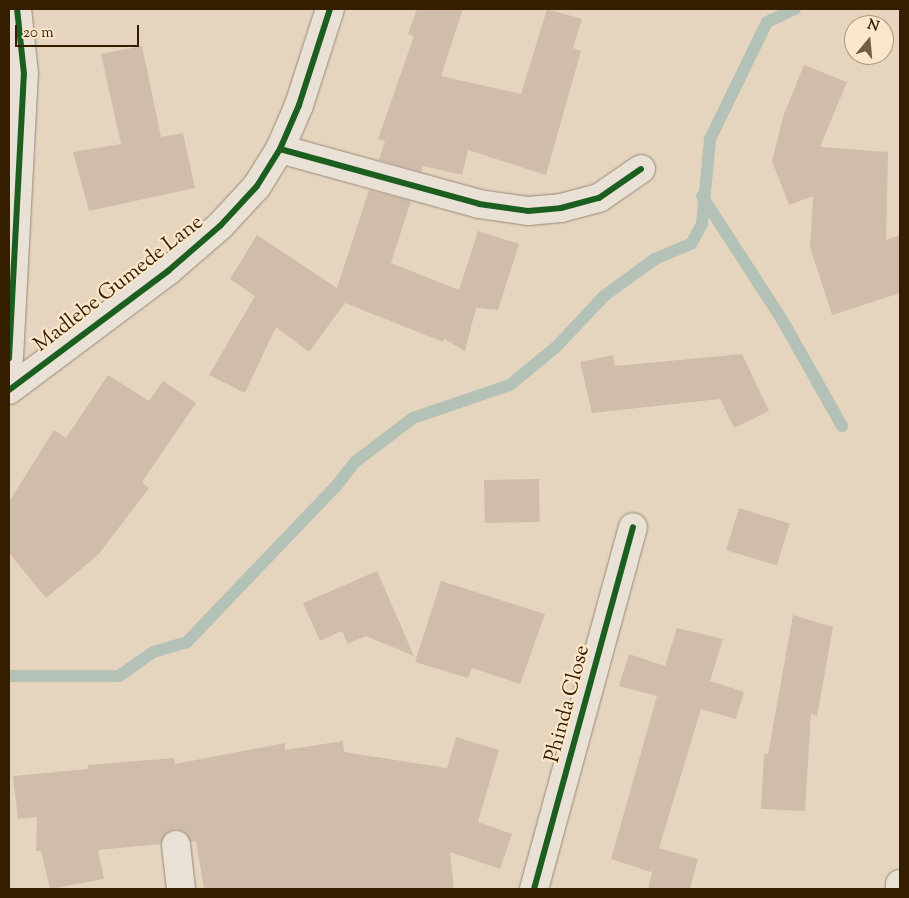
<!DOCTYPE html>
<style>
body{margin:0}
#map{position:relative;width:909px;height:898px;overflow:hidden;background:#e6d5be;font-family:"Sorts Mill Goudy",serif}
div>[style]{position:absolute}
.stream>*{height:12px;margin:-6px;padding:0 6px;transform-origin:6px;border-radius:6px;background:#b4c1b6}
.building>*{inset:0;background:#d0bcab;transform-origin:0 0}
.roads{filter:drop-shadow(0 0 1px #958978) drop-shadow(0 0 1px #958978)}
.minor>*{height:28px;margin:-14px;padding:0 14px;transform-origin:14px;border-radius:14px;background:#e9e1d6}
.cycleway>*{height:6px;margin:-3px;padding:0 3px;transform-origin:3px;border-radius:3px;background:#1b5e20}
span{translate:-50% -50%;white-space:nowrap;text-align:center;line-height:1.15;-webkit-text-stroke:4.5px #fae6ca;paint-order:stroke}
.street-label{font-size:21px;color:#351d00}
.frame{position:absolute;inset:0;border:10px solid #351d00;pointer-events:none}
.north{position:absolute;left:844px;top:15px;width:50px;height:50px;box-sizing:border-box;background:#fae6ca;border:1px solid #ab9679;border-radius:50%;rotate:17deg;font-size:14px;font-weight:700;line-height:20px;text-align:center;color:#351d00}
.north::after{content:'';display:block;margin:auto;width:18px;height:22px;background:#735d42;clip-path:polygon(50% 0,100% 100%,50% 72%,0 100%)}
.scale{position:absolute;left:15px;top:25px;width:124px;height:22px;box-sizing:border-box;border:2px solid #351d00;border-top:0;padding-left:6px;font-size:15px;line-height:18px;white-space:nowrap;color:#351d00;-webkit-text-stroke:4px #fae6ca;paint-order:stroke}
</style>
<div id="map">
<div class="stream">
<i style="left:702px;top:196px;width:145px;rotate:57.1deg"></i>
<i style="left:781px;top:318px;width:124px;rotate:60.5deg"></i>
<i style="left:9px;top:676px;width:110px"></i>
<i style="left:119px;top:676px;width:42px;rotate:-35.2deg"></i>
<i style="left:153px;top:652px;width:35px;rotate:-16deg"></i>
<i style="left:187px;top:642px;width:217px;rotate:-46.3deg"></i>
<i style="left:337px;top:485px;width:29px;rotate:-52deg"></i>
<i style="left:355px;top:462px;width:73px;rotate:-37.2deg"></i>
<i style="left:413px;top:418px;width:102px;rotate:-18.8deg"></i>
<i style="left:510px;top:385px;width:60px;rotate:-39.6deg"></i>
<i style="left:556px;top:347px;width:70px;rotate:-46.7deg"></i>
<i style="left:604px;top:296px;width:63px;rotate:-36deg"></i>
<i style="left:655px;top:259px;width:39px;rotate:-23deg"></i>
<i style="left:691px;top:244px;width:23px;rotate:-61deg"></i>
<i style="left:702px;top:224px;width:85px;rotate:-84.6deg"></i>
<i style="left:710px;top:139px;width:130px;rotate:-64deg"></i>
<i style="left:767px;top:22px;width:31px;rotate:-25deg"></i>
</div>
<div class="building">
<i style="clip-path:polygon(417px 9px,463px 9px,441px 76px,521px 94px,547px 9px,582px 19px,573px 48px,581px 51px,546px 175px,468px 150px,462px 175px,423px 166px,421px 172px,379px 160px,385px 141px,378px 139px,414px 36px,408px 34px)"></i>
<i style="clip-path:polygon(142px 46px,161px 137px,183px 133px,195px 188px,89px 211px,73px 152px,121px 144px,101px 54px)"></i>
<i style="clip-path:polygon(804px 65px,847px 82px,820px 147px,888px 152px,886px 240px,900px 235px,900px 293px,832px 315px,810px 247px,813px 196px,789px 205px,772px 161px,784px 114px)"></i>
<i style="clip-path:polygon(369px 190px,411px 201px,391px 263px,459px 290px,478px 231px,519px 244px,498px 310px,476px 308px,465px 351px,444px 339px,443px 342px,345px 303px,309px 352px,276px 327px,245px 393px,209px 375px,255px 296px,230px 279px,257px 235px,337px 288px)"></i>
<i style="clip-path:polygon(742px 354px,769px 411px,734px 428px,720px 399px,592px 413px,580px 362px,613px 355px,615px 366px)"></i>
<i style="clip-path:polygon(108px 375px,149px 401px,163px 381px,196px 403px,142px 482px,149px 488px,98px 555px,46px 598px,9px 553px,9px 502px,54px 430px,66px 438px)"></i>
<i style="left:539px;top:479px;width:43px;height:55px;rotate:89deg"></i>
<i style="left:739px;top:508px;width:53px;height:44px;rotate:17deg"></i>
<i style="clip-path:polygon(377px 571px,414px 656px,366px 636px,348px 644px,342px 631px,320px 641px,303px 603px)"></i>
<i style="clip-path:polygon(441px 581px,545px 614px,520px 684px,472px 668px,468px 678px,415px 662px)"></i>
<i style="clip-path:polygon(793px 615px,833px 627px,817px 716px,811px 714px,805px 811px,761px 809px,764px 754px,768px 754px)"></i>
<i style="clip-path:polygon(677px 628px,723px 639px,710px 681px,744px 692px,736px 719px,701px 709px,659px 848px,698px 859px,690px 889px,648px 889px,653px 868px,651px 872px,611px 859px,657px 696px,619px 686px,629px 654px,665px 666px)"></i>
<i style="clip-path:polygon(456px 737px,499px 750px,478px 822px,512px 834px,500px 869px,450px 852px,454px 889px,204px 889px,196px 841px,191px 842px,183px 831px,175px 829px,166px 833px,161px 844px,98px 850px,104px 879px,50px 889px,41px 851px,36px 851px,37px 817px,18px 819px,13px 776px,88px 769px,88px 765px,174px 758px,175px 764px,285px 743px,285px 750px,343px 741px,344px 752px,447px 768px)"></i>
</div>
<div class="roads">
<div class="minor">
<i style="left:280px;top:149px;width:206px;rotate:15.4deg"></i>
<i style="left:479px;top:204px;width:49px;rotate:8.1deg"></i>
<i style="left:528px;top:211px;width:33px;rotate:-5deg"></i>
<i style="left:561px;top:208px;width:39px;rotate:-15deg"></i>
<i style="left:599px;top:198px;width:51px;rotate:-34.6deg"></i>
<i style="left:9px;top:358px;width:284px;rotate:-87deg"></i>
<i style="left:24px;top:74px;width:65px;rotate:-96.1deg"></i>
<i style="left:9px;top:390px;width:199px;rotate:-36.8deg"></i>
<i style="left:168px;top:271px;width:69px;rotate:-40.9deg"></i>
<i style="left:220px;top:226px;width:54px;rotate:-47.2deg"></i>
<i style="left:257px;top:186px;width:44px;rotate:-58.1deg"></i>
<i style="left:280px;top:149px;width:48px;rotate:-66.6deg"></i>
<i style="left:299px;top:105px;width:101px;rotate:-72.1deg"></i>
<i style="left:176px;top:845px;width:44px;rotate:83.5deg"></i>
<i style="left:534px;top:889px;width:375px;rotate:-74.7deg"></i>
<i style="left:900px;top:889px;width:5px;rotate:-90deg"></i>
</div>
</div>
<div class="cycleway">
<i style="left:280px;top:149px;width:206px;rotate:15.4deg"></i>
<i style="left:479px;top:204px;width:49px;rotate:8.1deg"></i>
<i style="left:528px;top:211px;width:33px;rotate:-5deg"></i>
<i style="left:561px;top:208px;width:39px;rotate:-15deg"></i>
<i style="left:599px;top:198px;width:51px;rotate:-34.6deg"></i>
<i style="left:9px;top:358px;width:284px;rotate:-87deg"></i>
<i style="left:24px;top:74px;width:65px;rotate:-96.1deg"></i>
<i style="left:9px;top:390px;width:199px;rotate:-36.8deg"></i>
<i style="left:168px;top:271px;width:69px;rotate:-40.9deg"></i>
<i style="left:220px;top:226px;width:54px;rotate:-47.2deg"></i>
<i style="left:257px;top:186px;width:44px;rotate:-58.1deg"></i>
<i style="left:280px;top:149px;width:48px;rotate:-66.6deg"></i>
<i style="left:299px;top:105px;width:101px;rotate:-72.1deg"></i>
<i style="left:534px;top:889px;width:375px;rotate:-74.7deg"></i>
</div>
<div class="street-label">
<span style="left:119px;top:284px;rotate:-38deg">Madlebe Gumede Lane</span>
<span style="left:568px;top:704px;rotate:-75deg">Phinda Close</span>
</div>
<div class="frame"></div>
<div class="north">N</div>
<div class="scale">20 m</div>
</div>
